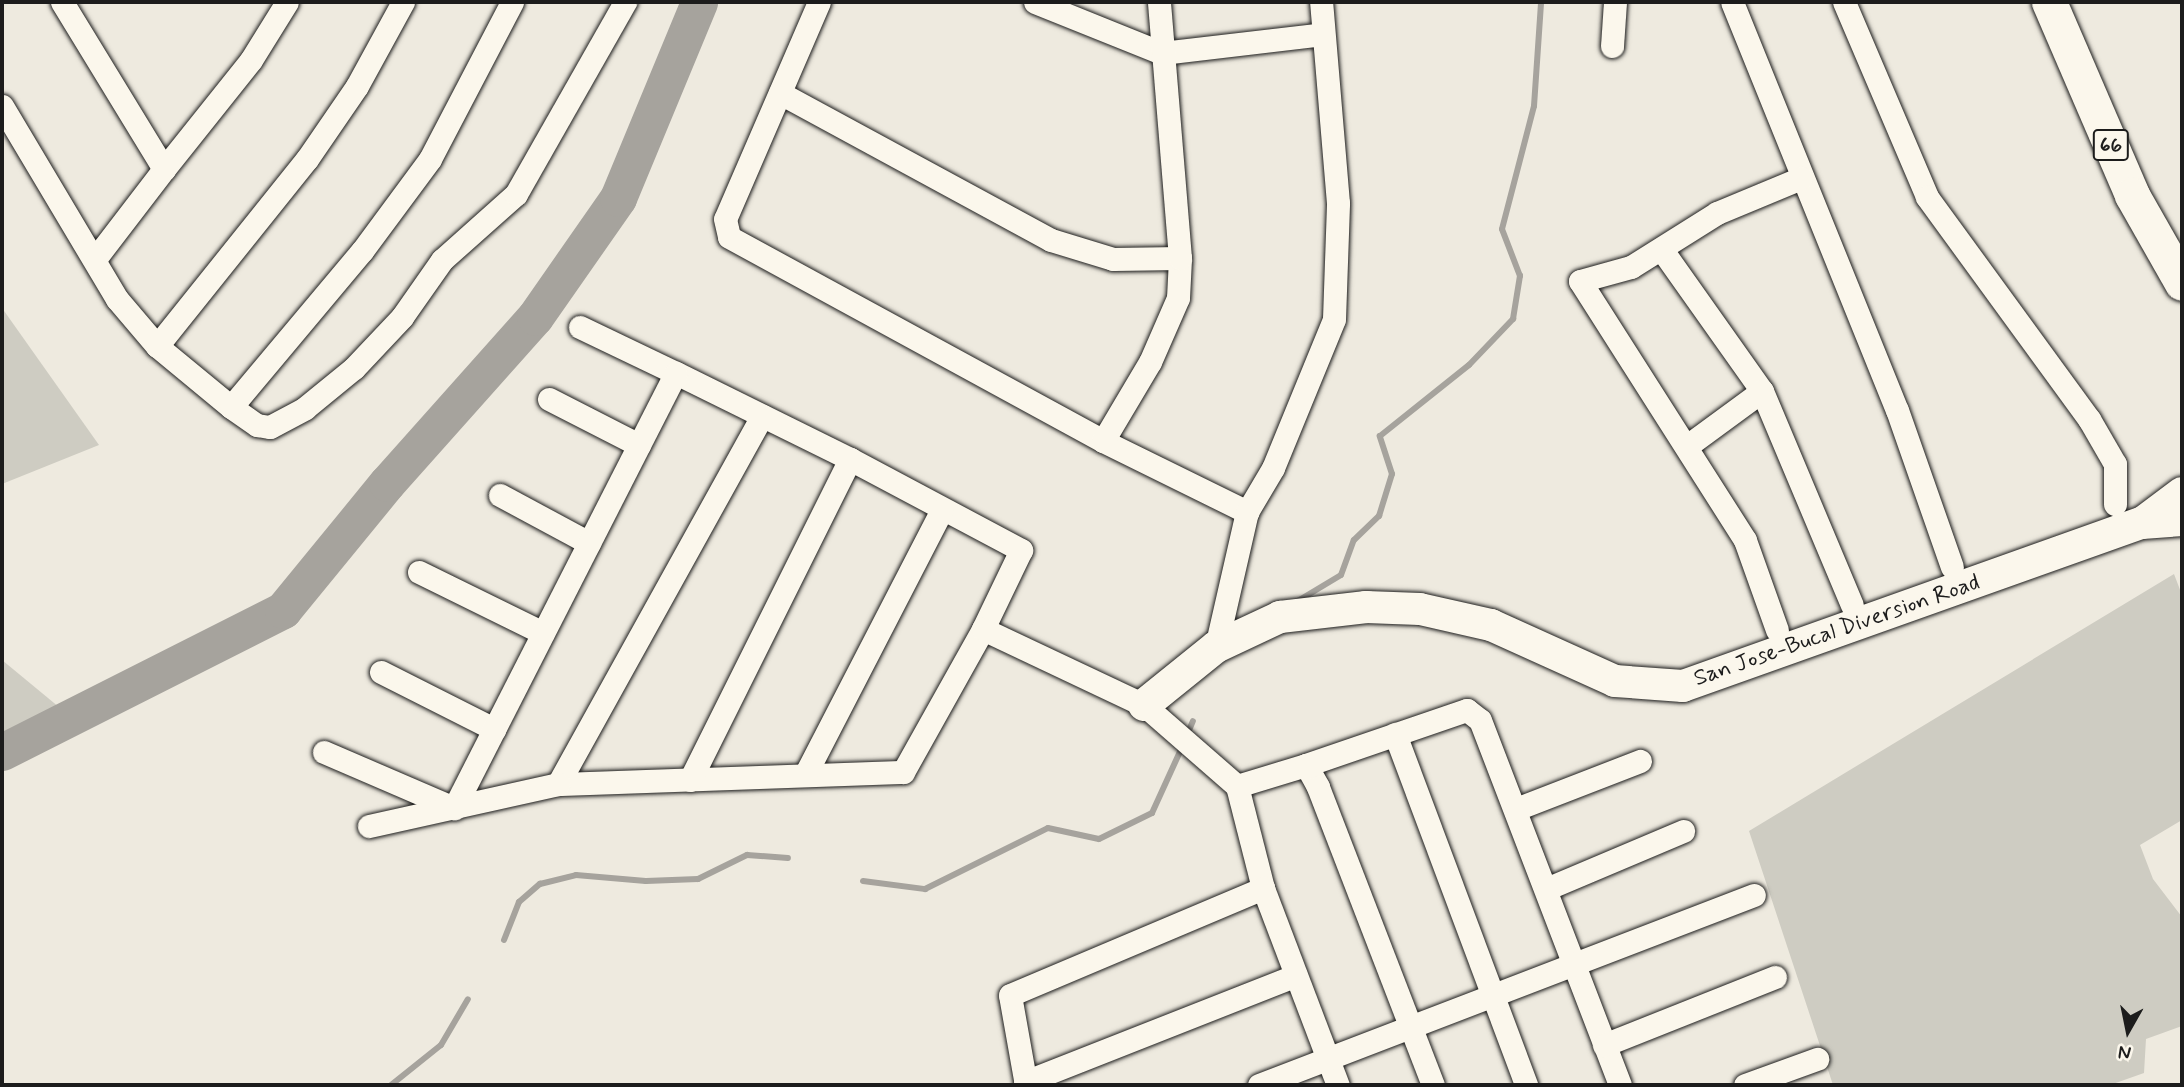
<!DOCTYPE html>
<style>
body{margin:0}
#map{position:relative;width:2184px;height:1087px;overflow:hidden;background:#eeeadf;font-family:Mynerve,sans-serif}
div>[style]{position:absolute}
.green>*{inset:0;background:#ceccc2}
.stream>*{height:6px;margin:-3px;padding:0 3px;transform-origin:3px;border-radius:3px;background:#a6a39d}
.river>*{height:37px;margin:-18.5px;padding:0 18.5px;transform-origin:18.5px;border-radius:18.5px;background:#a6a39d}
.roads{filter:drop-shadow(0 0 2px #1c1c1c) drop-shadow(0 0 2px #1c1c1c)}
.minor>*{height:23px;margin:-11.5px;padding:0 11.5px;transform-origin:11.5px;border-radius:11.5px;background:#fbf7ec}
.secondary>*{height:32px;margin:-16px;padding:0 16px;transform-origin:16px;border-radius:16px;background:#fbf7ec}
.primary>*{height:35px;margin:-17.5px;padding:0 17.5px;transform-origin:17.5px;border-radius:17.5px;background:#fbf7ec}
span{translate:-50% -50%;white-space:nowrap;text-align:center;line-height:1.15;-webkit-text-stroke:7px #fbf7ec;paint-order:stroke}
.shield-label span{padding:2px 5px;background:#fbf7ec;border:2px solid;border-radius:5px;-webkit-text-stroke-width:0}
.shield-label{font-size:21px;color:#1c1c1c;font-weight:700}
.street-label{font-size:23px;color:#1c1c1c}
.frame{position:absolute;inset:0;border:4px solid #1c1c1c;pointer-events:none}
.north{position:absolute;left:2093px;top:996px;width:70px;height:70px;-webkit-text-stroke:5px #fbf7ec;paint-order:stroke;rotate:189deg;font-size:19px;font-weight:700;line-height:28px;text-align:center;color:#1c1c1c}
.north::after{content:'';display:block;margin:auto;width:24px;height:32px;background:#1c1c1c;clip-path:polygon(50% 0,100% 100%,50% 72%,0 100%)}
</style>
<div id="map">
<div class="green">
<i style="clip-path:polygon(2px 308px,99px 445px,2px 484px)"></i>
<i style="clip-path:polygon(2174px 574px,2182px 595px,2182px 820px,2140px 845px,2153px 879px,2182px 917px,2182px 1026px,2146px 1039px,2144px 1073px,2110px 1085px,1833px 1085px,1749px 831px)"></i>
<i style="clip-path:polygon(2px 660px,71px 717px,2px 752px)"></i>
</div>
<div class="stream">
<i style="left:1296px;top:602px;width:52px;rotate:-31deg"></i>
<i style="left:1341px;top:575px;width:37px;rotate:-70deg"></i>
<i style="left:1354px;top:540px;width:35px;rotate:-44deg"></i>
<i style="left:1379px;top:516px;width:44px;rotate:-72.8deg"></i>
<i style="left:1392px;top:474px;width:40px;rotate:-108deg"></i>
<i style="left:1380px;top:436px;width:114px;rotate:-38.6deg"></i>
<i style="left:1469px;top:365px;width:64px;rotate:-46.3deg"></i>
<i style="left:1513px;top:319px;width:44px;rotate:-80.8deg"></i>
<i style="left:1520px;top:276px;width:50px;rotate:-111deg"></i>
<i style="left:1502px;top:229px;width:127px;rotate:-75.4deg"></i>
<i style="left:1534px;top:106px;width:104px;rotate:-86.1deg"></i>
<i style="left:1187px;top:735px;width:15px;rotate:-67deg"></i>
<i style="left:863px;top:881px;width:63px;rotate:7.4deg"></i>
<i style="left:925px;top:889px;width:137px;rotate:-26.4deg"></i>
<i style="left:1048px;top:828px;width:52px;rotate:12.2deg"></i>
<i style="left:1099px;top:839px;width:59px;rotate:-26.1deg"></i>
<i style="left:1152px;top:813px;width:75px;rotate:-65.5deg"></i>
<i style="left:504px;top:940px;width:41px;rotate:-68.5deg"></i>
<i style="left:519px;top:902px;width:28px;rotate:-41deg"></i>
<i style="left:540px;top:884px;width:37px;rotate:-14deg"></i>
<i style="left:576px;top:875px;width:70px;rotate:4.9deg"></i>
<i style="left:646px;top:881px;width:52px;rotate:-2.2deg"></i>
<i style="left:698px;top:879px;width:55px;rotate:-26.1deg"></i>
<i style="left:747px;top:855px;width:41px;rotate:4.2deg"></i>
<i style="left:391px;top:1085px;width:64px;rotate:-38.7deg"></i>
<i style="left:441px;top:1045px;width:53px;rotate:-59.6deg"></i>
</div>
<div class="river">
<i style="left:2px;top:752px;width:315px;rotate:-26.8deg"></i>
<i style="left:283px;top:610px;width:164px;rotate:-50.7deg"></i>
<i style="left:387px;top:483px;width:222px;rotate:-48.3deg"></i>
<i style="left:535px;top:317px;width:145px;rotate:-55.1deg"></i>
<i style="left:618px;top:198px;width:212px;rotate:-67.5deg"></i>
</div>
<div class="roads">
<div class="minor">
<i style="left:62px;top:2px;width:196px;rotate:58.6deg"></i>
<i style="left:164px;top:169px;width:139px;rotate:-51.4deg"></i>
<i style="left:251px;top:60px;width:68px;rotate:-58.2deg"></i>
<i style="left:819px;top:2px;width:236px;rotate:113.4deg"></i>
<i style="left:725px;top:219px;width:18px;rotate:77deg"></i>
<i style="left:729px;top:237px;width:426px;rotate:28.6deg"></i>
<i style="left:1103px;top:441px;width:161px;rotate:26.2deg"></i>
<i style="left:1035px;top:2px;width:137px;rotate:21.9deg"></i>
<i style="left:1162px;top:53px;width:162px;rotate:-6.7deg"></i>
<i style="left:1732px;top:2px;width:440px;rotate:68deg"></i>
<i style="left:1897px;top:410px;width:166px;rotate:70.7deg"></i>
<i style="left:1844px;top:2px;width:212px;rotate:66.9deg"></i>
<i style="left:1927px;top:197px;width:275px;rotate:53.9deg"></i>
<i style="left:2089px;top:419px;width:52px;rotate:60deg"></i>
<i style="left:2115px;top:464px;width:40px;rotate:90deg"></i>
<i style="left:1612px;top:46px;width:44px;rotate:-86.1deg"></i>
<i style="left:780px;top:93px;width:308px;rotate:28.5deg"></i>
<i style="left:1051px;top:240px;width:65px;rotate:17deg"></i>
<i style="left:1113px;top:259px;width:67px;rotate:-0.9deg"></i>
<i style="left:2px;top:106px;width:225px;rotate:59.2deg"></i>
<i style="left:117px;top:299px;width:62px;rotate:49.6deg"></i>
<i style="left:157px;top:346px;width:96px;rotate:39.5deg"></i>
<i style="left:231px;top:407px;width:32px;rotate:35deg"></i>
<i style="left:257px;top:425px;width:13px;rotate:9deg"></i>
<i style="left:270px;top:427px;width:40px;rotate:-28deg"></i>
<i style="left:305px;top:408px;width:63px;rotate:-39.2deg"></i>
<i style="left:354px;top:368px;width:70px;rotate:-46.7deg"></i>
<i style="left:402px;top:317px;width:70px;rotate:-54.9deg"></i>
<i style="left:442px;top:260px;width:99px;rotate:-41.7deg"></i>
<i style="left:516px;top:194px;width:221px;rotate:-60.4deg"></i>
<i style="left:1662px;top:250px;width:173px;rotate:54.7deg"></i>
<i style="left:1762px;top:391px;width:232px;rotate:67.2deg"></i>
<i style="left:95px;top:259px;width:113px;rotate:-52.5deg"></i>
<i style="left:580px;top:327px;width:106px;rotate:25.6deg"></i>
<i style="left:676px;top:373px;width:194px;rotate:26.3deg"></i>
<i style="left:850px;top:459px;width:194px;rotate:28deg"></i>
<i style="left:1021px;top:550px;width:88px;rotate:115.7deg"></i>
<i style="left:983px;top:629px;width:164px;rotate:119.2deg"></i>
<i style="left:903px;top:772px;width:345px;rotate:178deg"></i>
<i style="left:558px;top:784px;width:421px;rotate:-61deg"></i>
<i style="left:157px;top:346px;width:240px;rotate:-51.3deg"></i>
<i style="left:307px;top:159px;width:88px;rotate:-55.6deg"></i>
<i style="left:357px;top:86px;width:96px;rotate:-61.3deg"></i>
<i style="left:549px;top:399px;width:101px;rotate:27.1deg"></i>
<i style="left:231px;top:407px;width:204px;rotate:-50deg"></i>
<i style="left:362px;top:251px;width:114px;rotate:-53.5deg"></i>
<i style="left:430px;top:159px;width:177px;rotate:-62.4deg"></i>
<i style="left:1103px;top:441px;width:92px;rotate:-59.3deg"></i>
<i style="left:1150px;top:362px;width:70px;rotate:-66.4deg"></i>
<i style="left:1178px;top:298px;width:40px;rotate:-87.1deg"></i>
<i style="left:1180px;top:258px;width:257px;rotate:-94.7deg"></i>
<i style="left:1687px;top:446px;width:93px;rotate:-36.3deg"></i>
<i style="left:500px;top:495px;width:101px;rotate:28.3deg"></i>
<i style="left:419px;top:572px;width:138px;rotate:26.2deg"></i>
<i style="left:983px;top:629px;width:178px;rotate:25.3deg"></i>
<i style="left:1144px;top:705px;width:123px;rotate:41.1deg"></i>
<i style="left:1237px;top:786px;width:105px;rotate:75.7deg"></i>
<i style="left:1263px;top:888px;width:211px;rotate:69.2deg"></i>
<i style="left:1777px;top:630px;width:96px;rotate:-109.6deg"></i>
<i style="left:1745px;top:540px;width:307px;rotate:-122.5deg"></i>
<i style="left:1580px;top:281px;width:53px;rotate:-15.4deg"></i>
<i style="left:1631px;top:267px;width:102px;rotate:-32.1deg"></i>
<i style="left:1717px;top:213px;width:91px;rotate:-22.6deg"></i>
<i style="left:1216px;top:647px;width:139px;rotate:-77.1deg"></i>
<i style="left:1247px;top:512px;width:51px;rotate:-59.4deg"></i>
<i style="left:1273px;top:468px;width:161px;rotate:-67.7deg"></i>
<i style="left:1334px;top:319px;width:116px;rotate:-88deg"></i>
<i style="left:1338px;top:203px;width:202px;rotate:-94.8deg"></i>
<i style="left:381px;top:672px;width:127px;rotate:26.8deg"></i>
<i style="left:1395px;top:734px;width:375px;rotate:69.5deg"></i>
<i style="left:324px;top:752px;width:142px;rotate:23.3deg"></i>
<i style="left:454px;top:808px;width:488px;rotate:-63deg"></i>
<i style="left:1306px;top:765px;width:170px;rotate:-18.9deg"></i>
<i style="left:1467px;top:710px;width:16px;rotate:38deg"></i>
<i style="left:1480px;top:720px;width:391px;rotate:69deg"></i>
<i style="left:805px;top:775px;width:298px;rotate:-62.7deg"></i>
<i style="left:690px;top:780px;width:359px;rotate:-63.5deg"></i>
<i style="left:1237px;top:786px;width:72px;rotate:-16.9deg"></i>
<i style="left:1306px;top:765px;width:25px;rotate:61deg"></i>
<i style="left:1318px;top:787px;width:319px;rotate:68.9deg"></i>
<i style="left:1516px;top:809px;width:133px;rotate:-21.2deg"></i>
<i style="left:369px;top:826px;width:194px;rotate:-12.5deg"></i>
<i style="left:1546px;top:889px;width:149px;rotate:-22.9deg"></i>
<i style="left:1604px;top:1045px;width:184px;rotate:-21.7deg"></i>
<i style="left:1025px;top:1082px;width:291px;rotate:-21.5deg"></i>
<i style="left:1026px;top:1085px;width:91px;rotate:-100.1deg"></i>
<i style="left:1010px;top:995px;width:275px;rotate:-22.9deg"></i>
<i style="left:1259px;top:1085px;width:530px;rotate:-21deg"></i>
<i style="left:1745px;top:1085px;width:77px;rotate:-19.9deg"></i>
</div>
<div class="secondary">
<i style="left:2142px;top:523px;width:50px;rotate:-36.9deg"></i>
<i style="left:1144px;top:705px;width:92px;rotate:-38.9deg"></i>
<i style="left:1216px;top:647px;width:71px;rotate:-25.1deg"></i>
<i style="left:1280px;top:617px;width:87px;rotate:-6.6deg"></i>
<i style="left:1366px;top:607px;width:54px;rotate:2.1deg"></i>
<i style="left:1420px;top:609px;width:73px;rotate:12.7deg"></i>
<i style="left:1491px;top:625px;width:136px;rotate:24.3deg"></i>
<i style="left:1615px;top:681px;width:68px;rotate:4.2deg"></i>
<i style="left:1683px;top:686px;width:487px;rotate:-19.6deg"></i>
<i style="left:2142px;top:523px;width:40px;rotate:-4.3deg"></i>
</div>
<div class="primary">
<i style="left:2049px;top:2px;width:210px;rotate:66.7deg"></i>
<i style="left:2132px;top:195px;width:101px;rotate:60.4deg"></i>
</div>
</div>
<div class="shield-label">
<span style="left:2111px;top:145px">66</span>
</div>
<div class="street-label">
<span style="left:1837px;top:631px;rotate:-19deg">San Jose-Bucal Diversion Road</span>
</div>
<div class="frame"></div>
<div class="north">N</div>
</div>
